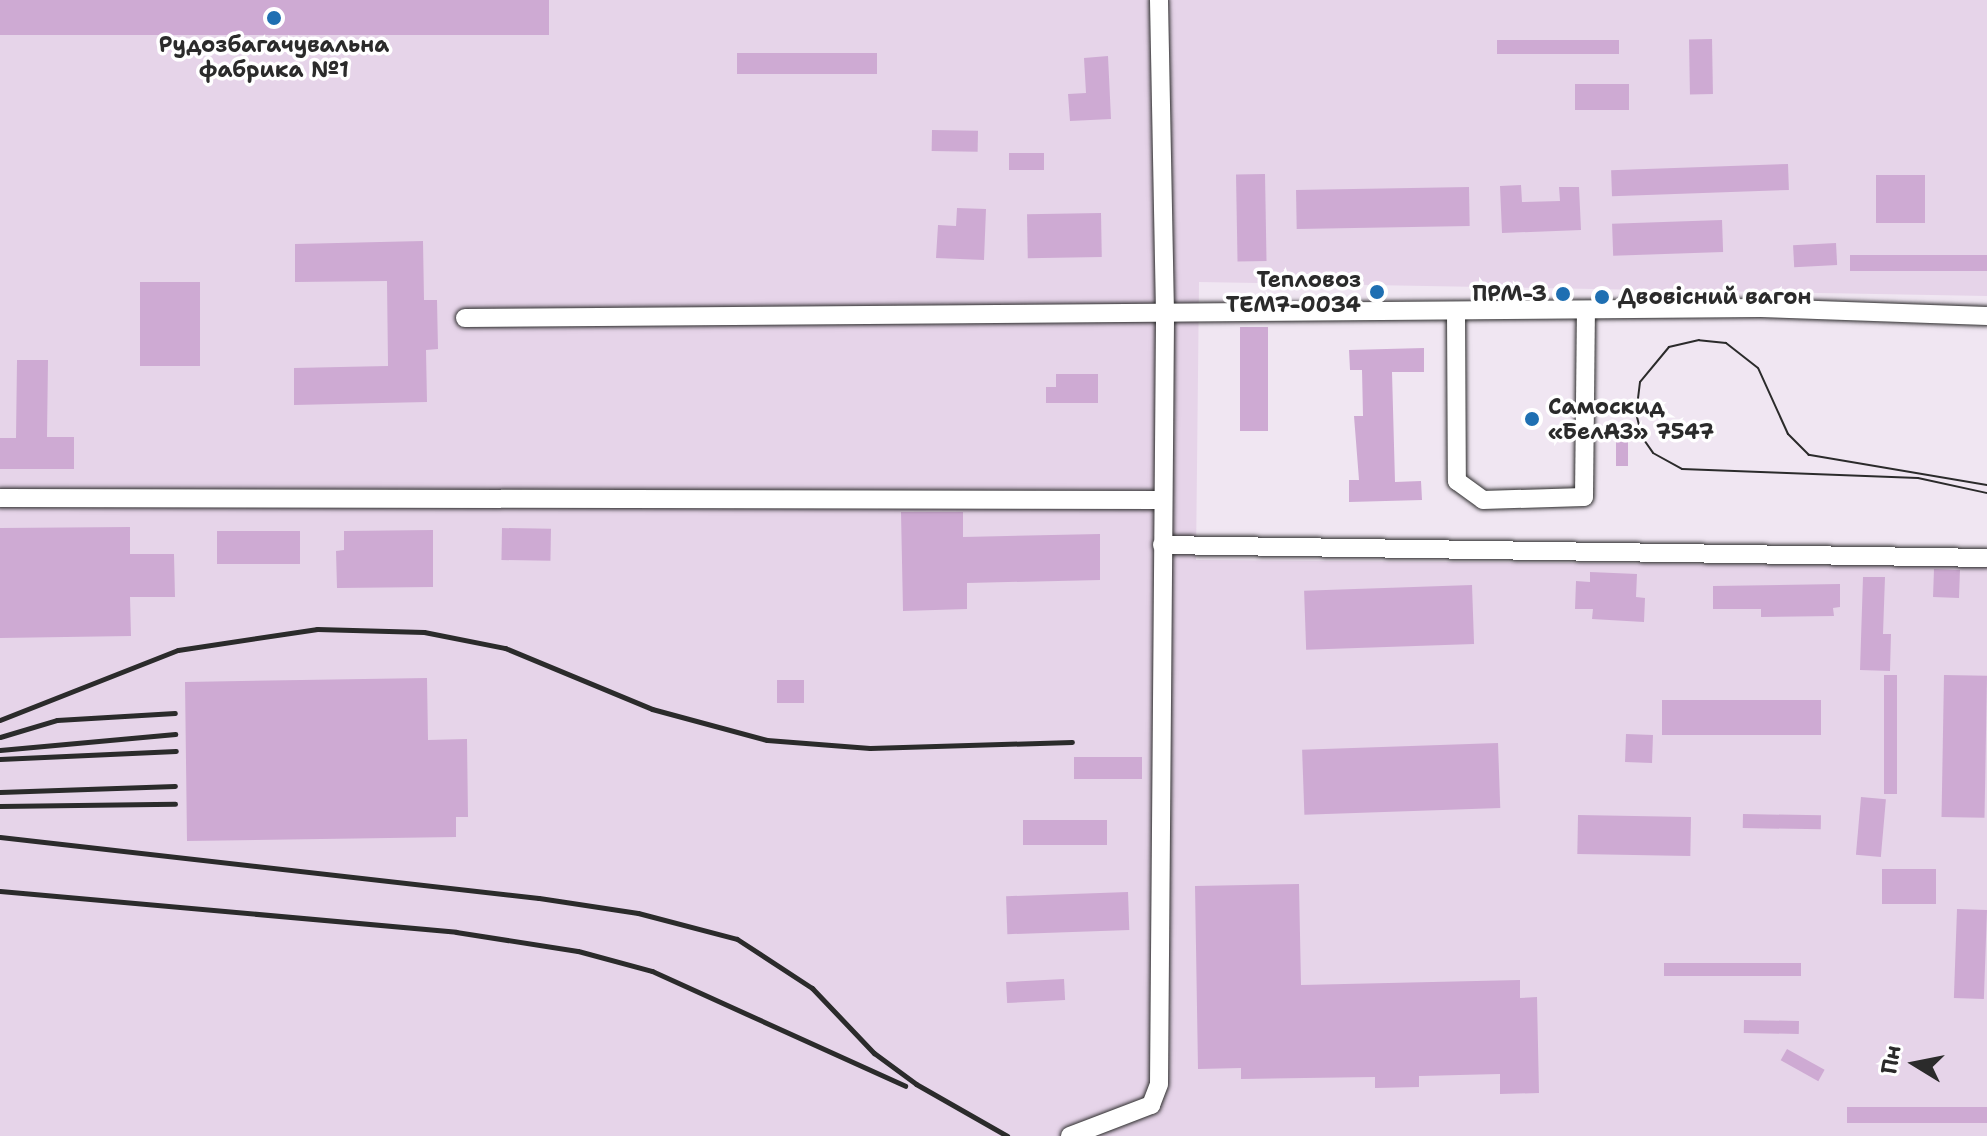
<!DOCTYPE html>
<meta charset="utf-8">
<style>
body{margin:0}
#map{position:relative;width:1987px;height:1136px;overflow:hidden;background:#f0e6f2;font-family:"Shantell Sans",sans-serif}
div>[style]{position:absolute}
.built>*{inset:0;background:#e6d4e9}
.building>*{inset:0;background:#ceaad3;transform-origin:0 0}
.roads{filter:drop-shadow(0 0 2px #2b2b2b) drop-shadow(0 0 2px #2b2b2b)}
.minor>*{height:18px;margin:-9px;padding:0 9px;transform-origin:9px;border-radius:9px;background:#fff}
.tram>*{height:2px;margin:-1px;padding:0 1px;transform-origin:1px;border-radius:1px;background:#2b2b2b}
.rail>*{height:5px;margin:-2.5px;padding:0 2.5px;transform-origin:2.5px;border-radius:2.5px;background:#2b2b2b}
.dots>*{width:22px;height:22px;translate:-50% -50%;box-sizing:border-box;border:4px solid #fff;border-radius:50%}
span{translate:-50% -50%;white-space:nowrap;text-align:center;line-height:1.15;-webkit-text-stroke:7px #fff;paint-order:stroke}
.poi-label{font-size:22px;color:#2b2b2b;font-weight:700}
.right{translate:-100% -50%;text-align:right}
.left{translate:0 -50%;text-align:left}
.north{position:absolute;left:1875px;top:1024px;width:80px;height:80px;-webkit-text-stroke:6px #fff;paint-order:stroke;rotate:280deg;font-size:22px;font-weight:700;line-height:32px;text-align:center;color:#2b2b2b}
.north::after{content:'';display:block;margin:auto;width:28px;height:36px;background:#2b2b2b;clip-path:polygon(50% 0,100% 100%,50% 72%,0 100%)}
</style>
<div id="map">
<div class="built">
<i style="clip-path:polygon(0 0,1987px 0,1987px 296px,1199px 282px,1196px 560px,1987px 566px,1987px 1136px,0 1136px)"></i>
</div>
<div class="building">
<i style="left:0;top:0;width:549px;height:35px"></i>
<i style="left:1712px;top:39px;width:55px;height:23px;rotate:89deg"></i>
<i style="left:1619px;top:40px;width:14px;height:122px;rotate:90deg"></i>
<i style="left:737px;top:53px;width:140px;height:21px"></i>
<i style="clip-path:polygon(1108px 56px,1111px 119px,1070px 121px,1068px 94px,1086px 93px,1084px 58px)"></i>
<i style="left:1629px;top:84px;width:26px;height:54px;rotate:90deg"></i>
<i style="left:932px;top:130px;width:46px;height:21px;rotate:1deg"></i>
<i style="left:1009px;top:153px;width:35px;height:17px"></i>
<i style="left:1788px;top:164px;width:26px;height:177px;rotate:88deg"></i>
<i style="left:1265px;top:174px;width:87px;height:29px;rotate:89deg"></i>
<i style="left:1925px;top:175px;width:48px;height:49px;rotate:90deg"></i>
<i style="clip-path:polygon(1521px 185px,1522px 202px,1560px 201px,1559px 187px,1579px 187px,1581px 230px,1502px 233px,1500px 186px)"></i>
<i style="left:1469px;top:187px;width:39px;height:173px;rotate:89deg"></i>
<i style="clip-path:polygon(957px 208px,986px 209px,984px 260px,936px 258px,938px 225px,956px 226px)"></i>
<i style="left:1101px;top:213px;width:44px;height:74px;rotate:89deg"></i>
<i style="left:1722px;top:220px;width:32px;height:110px;rotate:88deg"></i>
<i style="clip-path:polygon(423px 241px,424px 300px,437px 300px,438px 349px,426px 350px,427px 402px,294px 405px,294px 368px,388px 366px,387px 281px,295px 282px,295px 244px)"></i>
<i style="left:1836px;top:243px;width:22px;height:43px;rotate:87deg"></i>
<i style="left:1987px;top:255px;width:16px;height:137px;rotate:90deg"></i>
<i style="left:140px;top:282px;width:60px;height:84px"></i>
<i style="left:1240px;top:327px;width:28px;height:104px"></i>
<i style="clip-path:polygon(1424px 348px,1424px 372px,1392px 372px,1395px 482px,1421px 481px,1422px 500px,1349px 502px,1349px 480px,1359px 480px,1354px 416px,1363px 416px,1362px 370px,1350px 370px,1349px 350px)"></i>
<i style="clip-path:polygon(17px 360px,48px 360px,47px 437px,74px 437px,74px 469px,0 469px,0 438px,16px 438px)"></i>
<i style="clip-path:polygon(1056px 374px,1098px 374px,1098px 403px,1046px 403px,1046px 387px,1056px 387px)"></i>
<i style="left:1616px;top:429px;width:12px;height:37px"></i>
<i style="clip-path:polygon(901px 512px,963px 512px,963px 537px,1100px 534px,1100px 580px,967px 583px,967px 609px,903px 611px)"></i>
<i style="clip-path:polygon(130px 527px,130px 554px,174px 554px,175px 597px,130px 597px,131px 636px,0 638px,0 528px)"></i>
<i style="left:502px;top:528px;width:49px;height:32px;rotate:1deg"></i>
<i style="clip-path:polygon(433px 530px,433px 587px,337px 588px,336px 551px,344px 550px,344px 531px)"></i>
<i style="left:300px;top:531px;width:33px;height:83px;rotate:90deg"></i>
<i style="left:1934px;top:569px;width:26px;height:28px;rotate:2deg"></i>
<i style="clip-path:polygon(1590px 572px,1637px 574px,1636px 597px,1645px 598px,1644px 622px,1592px 619px,1593px 609px,1575px 609px,1576px 581px,1590px 582px)"></i>
<i style="clip-path:polygon(1863px 577px,1885px 577px,1883px 634px,1891px 634px,1890px 671px,1860px 670px)"></i>
<i style="clip-path:polygon(1840px 584px,1840px 607px,1833px 608px,1834px 616px,1761px 617px,1761px 609px,1713px 609px,1713px 586px)"></i>
<i style="left:1472px;top:585px;width:59px;height:168px;rotate:88deg"></i>
<i style="left:1884px;top:675px;width:13px;height:119px"></i>
<i style="left:1944px;top:675px;width:43px;height:142px;rotate:1deg"></i>
<i style="clip-path:polygon(427px 678px,428px 740px,467px 739px,468px 817px,456px 817px,456px 837px,187px 841px,185px 682px)"></i>
<i style="left:777px;top:680px;width:27px;height:23px"></i>
<i style="left:1821px;top:700px;width:35px;height:159px;rotate:90deg"></i>
<i style="left:1626px;top:734px;width:27px;height:28px;rotate:2deg"></i>
<i style="left:1498px;top:743px;width:65px;height:196px;rotate:88deg"></i>
<i style="left:1074px;top:757px;width:68px;height:22px"></i>
<i style="left:1861px;top:797px;width:25px;height:58px;rotate:5deg"></i>
<i style="left:1743px;top:814px;width:78px;height:14px;rotate:1deg"></i>
<i style="left:1578px;top:815px;width:113px;height:39px;rotate:1deg"></i>
<i style="left:1107px;top:820px;width:25px;height:84px;rotate:90deg"></i>
<i style="left:1936px;top:869px;width:35px;height:54px;rotate:90deg"></i>
<i style="clip-path:polygon(1299px 884px,1301px 985px,1520px 980px,1520px 998px,1537px 997px,1539px 1093px,1500px 1094px,1500px 1074px,1419px 1076px,1419px 1087px,1375px 1088px,1375px 1077px,1241px 1079px,1241px 1068px,1198px 1069px,1195px 886px)"></i>
<i style="left:1128px;top:892px;width:38px;height:122px;rotate:88deg"></i>
<i style="left:1957px;top:909px;width:30px;height:89px;rotate:2deg"></i>
<i style="left:1801px;top:963px;width:13px;height:137px;rotate:90deg"></i>
<i style="left:1064px;top:979px;width:21px;height:58px;rotate:87deg"></i>
<i style="left:1744px;top:1020px;width:55px;height:13px;rotate:1deg"></i>
<i style="left:1787px;top:1049px;width:43px;height:13px;rotate:29deg"></i>
<i style="left:1987px;top:1107px;width:16px;height:140px;rotate:90deg"></i>
</div>
<div class="roads">
<div class="minor">
<i style="left:1456px;top:312px;width:169px;rotate:89.7deg"></i>
<i style="left:1457px;top:481px;width:32px;rotate:36deg"></i>
<i style="left:1483px;top:500px;width:101px;rotate:-1.7deg"></i>
<i style="left:1584px;top:497px;width:186px;rotate:-89.4deg"></i>
<i style="left:465px;top:318px;width:1296px;rotate:-0.44deg"></i>
<i style="left:1761px;top:308px;width:226px;rotate:2deg"></i>
<i style="left:0;top:498px;width:1163px;rotate:0.1deg"></i>
<i style="left:1162px;top:545px;width:825px;rotate:0.9deg"></i>
<i style="left:1070px;top:1136px;width:87px;rotate:-20.9deg"></i>
<i style="left:1151px;top:1105px;width:22px;rotate:-69deg"></i>
<i style="left:1159px;top:1084px;width:771px;rotate:-89.55deg"></i>
<i style="left:1165px;top:313px;width:313px;rotate:-91.1deg"></i>
</div>
</div>
<div class="tram">
<i style="left:1987px;top:485px;width:181px;rotate:-170.4deg"></i>
<i style="left:1809px;top:455px;width:30px;rotate:-135deg"></i>
<i style="left:1788px;top:434px;width:72px;rotate:-114.4deg"></i>
<i style="left:1758px;top:368px;width:41px;rotate:-142deg"></i>
<i style="left:1726px;top:343px;width:27px;rotate:-174deg"></i>
<i style="left:1699px;top:340px;width:31px;rotate:167deg"></i>
<i style="left:1669px;top:347px;width:45px;rotate:129.6deg"></i>
<i style="left:1640px;top:382px;width:31px;rotate:97deg"></i>
<i style="left:1636px;top:413px;width:25px;rotate:76deg"></i>
<i style="left:1642px;top:437px;width:19px;rotate:55deg"></i>
<i style="left:1653px;top:453px;width:33px;rotate:29deg"></i>
<i style="left:1682px;top:469px;width:236px;rotate:2.2deg"></i>
<i style="left:1918px;top:478px;width:71px;rotate:12.3deg"></i>
</div>
<div class="rail">
<i style="left:0;top:720px;width:191px;rotate:-21.5deg"></i>
<i style="left:178px;top:650px;width:141px;rotate:-8.6deg"></i>
<i style="left:317px;top:629px;width:107px;rotate:1.6deg"></i>
<i style="left:424px;top:632px;width:83px;rotate:11.2deg"></i>
<i style="left:505px;top:648px;width:159px;rotate:22.5deg"></i>
<i style="left:652px;top:709px;width:119px;rotate:15.1deg"></i>
<i style="left:767px;top:740px;width:103px;rotate:4.4deg"></i>
<i style="left:870px;top:748px;width:202px;rotate:-1.7deg"></i>
<i style="left:0;top:737px;width:59px;rotate:-16.6deg"></i>
<i style="left:57px;top:720px;width:118px;rotate:-3.4deg"></i>
<i style="left:0;top:750px;width:176px;rotate:-5.2deg"></i>
<i style="left:0;top:759px;width:176px;rotate:-2.6deg"></i>
<i style="left:0;top:792px;width:175px;rotate:-2deg"></i>
<i style="left:0;top:806px;width:175px;rotate:-0.7deg"></i>
<i style="left:0;top:837px;width:542px;rotate:6.46deg"></i>
<i style="left:539px;top:898px;width:100px;rotate:8.6deg"></i>
<i style="left:638px;top:913px;width:102px;rotate:14.7deg"></i>
<i style="left:737px;top:939px;width:90px;rotate:33.2deg"></i>
<i style="left:812px;top:988px;width:90px;rotate:46.4deg"></i>
<i style="left:874px;top:1053px;width:52px;rotate:36.4deg"></i>
<i style="left:916px;top:1084px;width:105px;rotate:29.7deg"></i>
<i style="left:0;top:891px;width:458px;rotate:5.1deg"></i>
<i style="left:456px;top:932px;width:123px;rotate:8.9deg"></i>
<i style="left:578px;top:951px;width:77px;rotate:15.1deg"></i>
<i style="left:652px;top:971px;width:278px;rotate:24.4deg"></i>
</div>
<div class="dots">
<i style="left:274px;top:18px;background:#1f6fb2"></i>
<i style="left:1377px;top:292px;background:#1f6fb2"></i>
<i style="left:1563px;top:294px;background:#1f6fb2"></i>
<i style="left:1602px;top:297px;background:#1f6fb2"></i>
<i style="left:1532px;top:419px;background:#1f6fb2"></i>
</div>
<div class="poi-label">
<span style="left:274px;top:57px">Рудозбагачувальна<br>фабрика №1</span>
<span class="right" style="left:1361px;top:292px">Тепловоз<br>ТЕМ7-0034</span>
<span class="right" style="left:1547px;top:294px">ПРМ-3</span>
<span class="left" style="left:1618px;top:297px">Двовісний вагон</span>
<span class="left" style="left:1548px;top:419px">Самоскид<br>«БелАЗ» 7547</span>
</div>
<div class="north">Пн</div>
</div>
